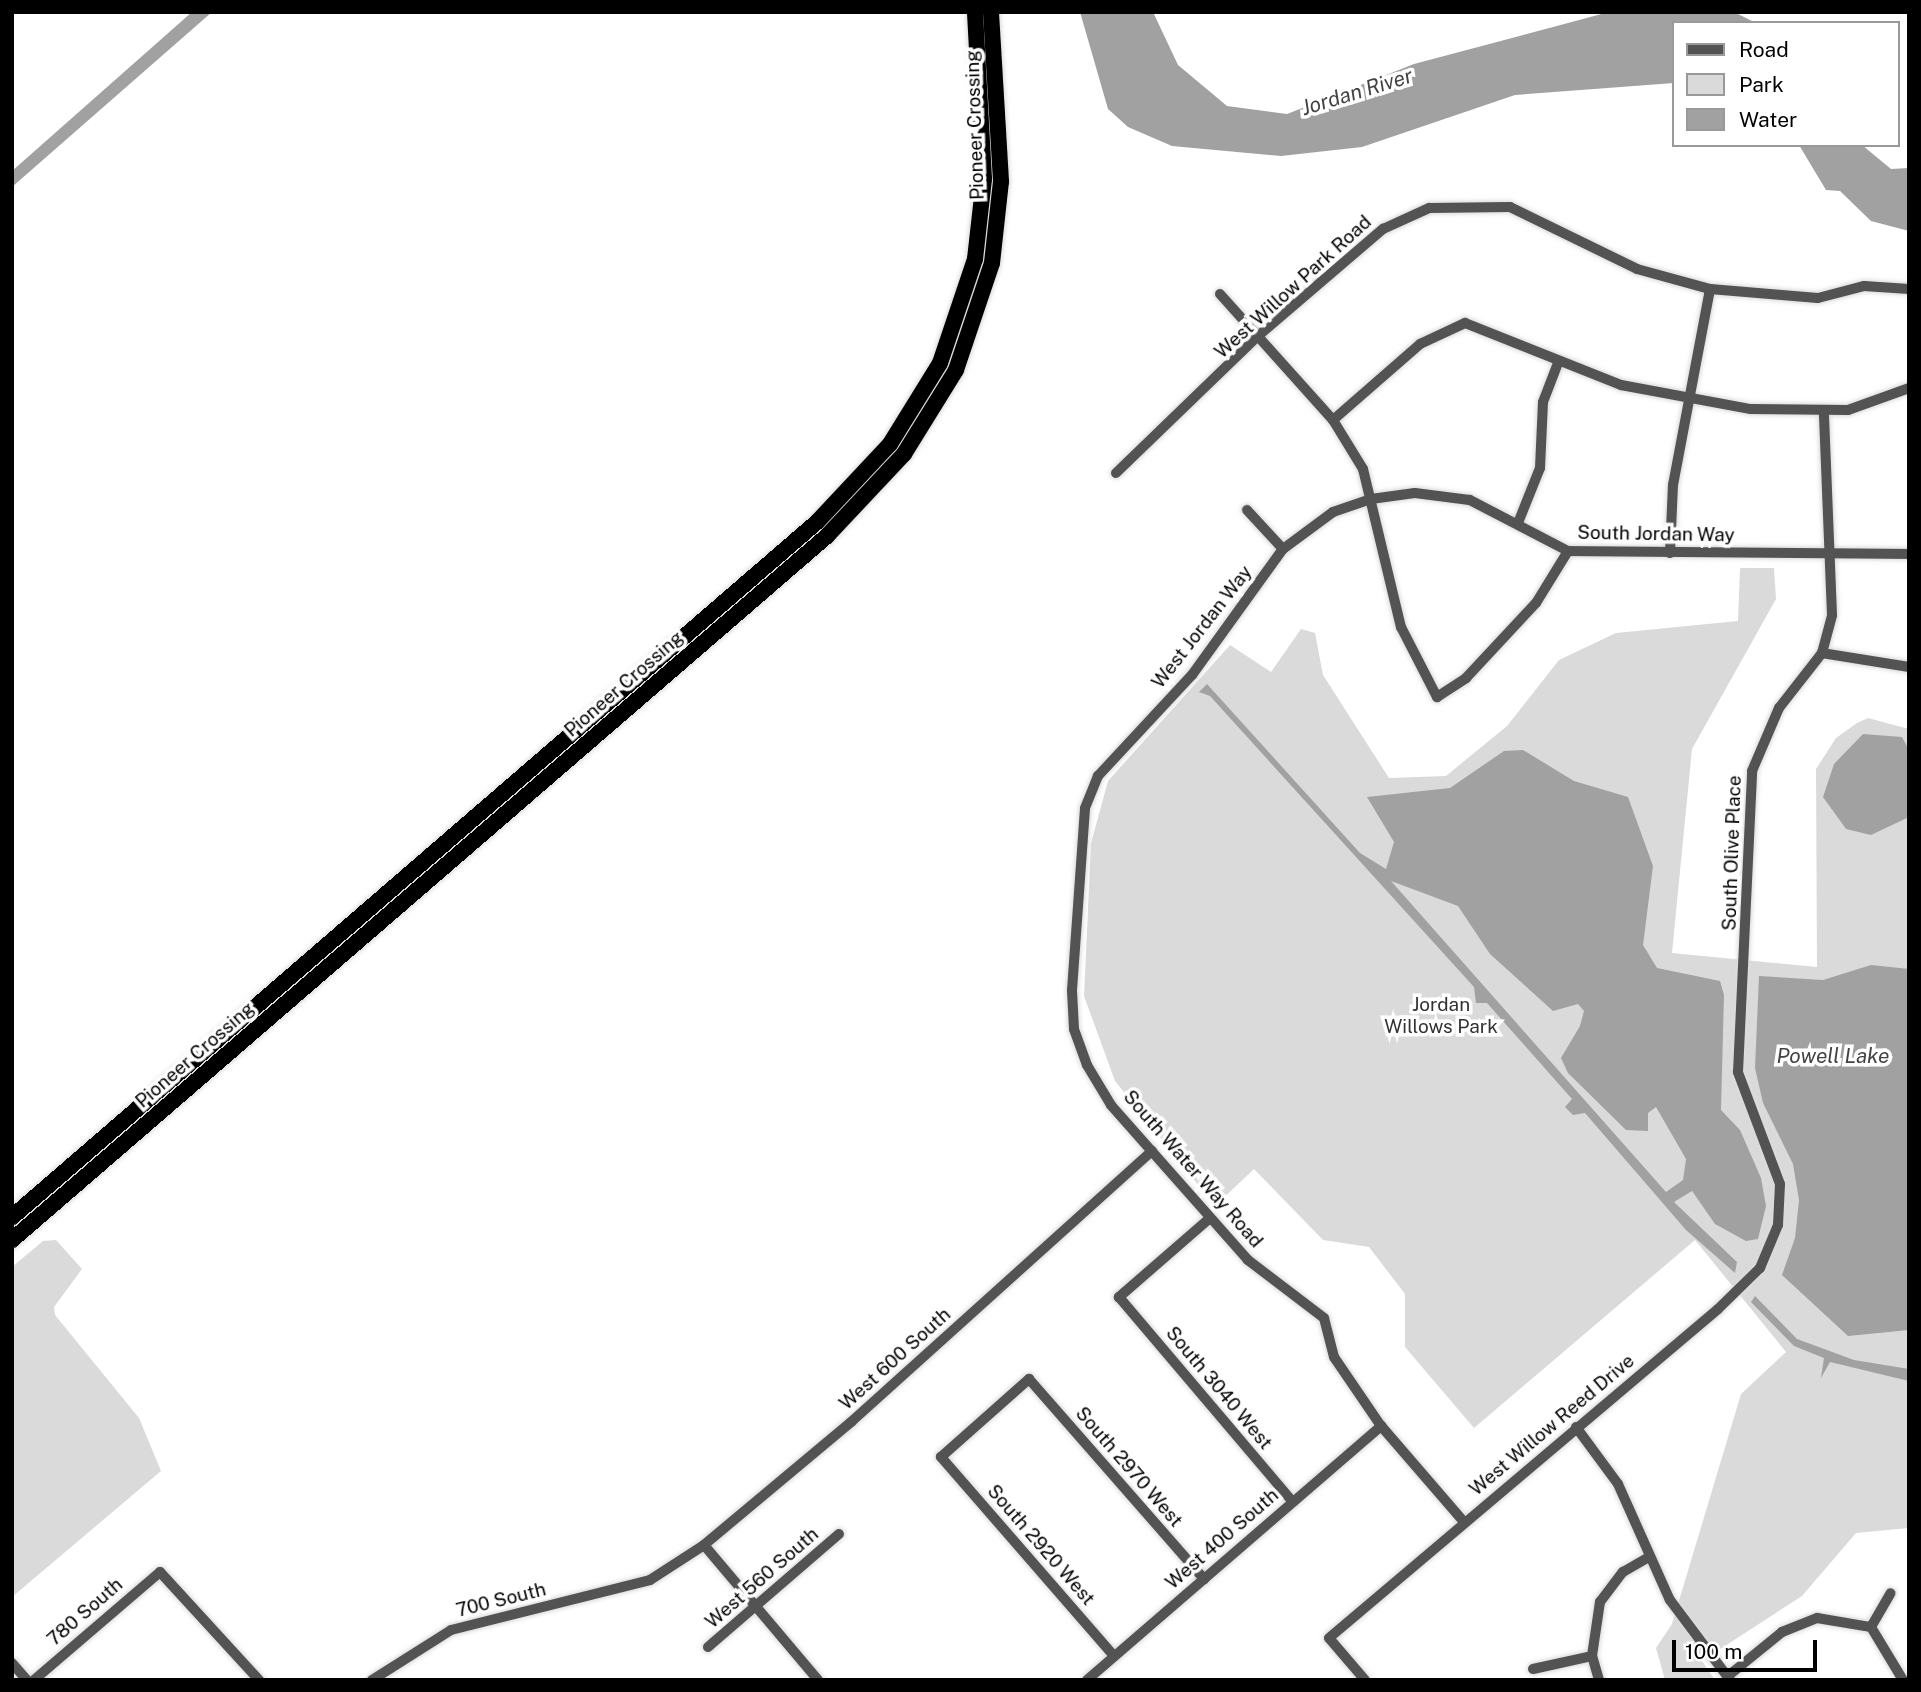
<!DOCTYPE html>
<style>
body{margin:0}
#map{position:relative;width:1921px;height:1692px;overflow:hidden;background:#fff;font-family:"Public Sans",sans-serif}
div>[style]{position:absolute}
.green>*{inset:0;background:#dadada}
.water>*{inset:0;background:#a1a1a1}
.roads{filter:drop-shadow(0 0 2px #dbdbdb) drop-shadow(0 0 2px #dbdbdb)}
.minor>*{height:10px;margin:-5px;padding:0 5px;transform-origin:5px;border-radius:5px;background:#535353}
.trunk>*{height:16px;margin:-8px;padding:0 8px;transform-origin:8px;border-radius:8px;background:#000}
span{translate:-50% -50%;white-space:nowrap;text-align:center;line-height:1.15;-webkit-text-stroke:7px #fff;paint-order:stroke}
.street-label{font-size:19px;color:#000}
.park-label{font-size:19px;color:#313131}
.water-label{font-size:21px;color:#424242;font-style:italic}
.frame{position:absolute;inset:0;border:14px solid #000;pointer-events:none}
.legend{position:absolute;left:1672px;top:21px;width:228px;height:126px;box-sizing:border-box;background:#fff;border:2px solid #999;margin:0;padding:9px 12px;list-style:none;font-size:21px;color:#000}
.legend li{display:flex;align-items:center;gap:14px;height:35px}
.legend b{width:35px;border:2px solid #999}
.scale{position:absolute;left:1672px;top:1640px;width:145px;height:32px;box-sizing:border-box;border:4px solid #000;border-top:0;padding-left:9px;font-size:21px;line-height:24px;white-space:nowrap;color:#000;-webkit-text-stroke:5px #fff;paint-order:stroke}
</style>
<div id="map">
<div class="green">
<i style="clip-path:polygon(1740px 568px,1774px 568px,1776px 599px,1692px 749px,1672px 953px,1817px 967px,1816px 769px,1836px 738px,1857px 723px,1868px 718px,1909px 729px,1909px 1528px,1856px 1533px,1802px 1596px,1702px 1661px,1715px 1680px,1665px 1680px,1656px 1648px,1672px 1624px,1741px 1394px,1786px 1352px,1695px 1240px,1474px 1428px,1405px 1347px,1405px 1294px,1369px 1247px,1323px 1240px,1254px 1169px,1215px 1206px,1115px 1081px,1084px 996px,1091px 843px,1108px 781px,1230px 645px,1271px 672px,1301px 629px,1315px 633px,1323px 675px,1389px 778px,1446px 776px,1507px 726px,1559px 660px,1616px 633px,1738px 621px)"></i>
<i style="clip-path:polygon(56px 1240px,82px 1269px,54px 1307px,55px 1315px,139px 1418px,161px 1471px,12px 1597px,12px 1267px,43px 1241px)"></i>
</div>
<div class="water">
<i style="clip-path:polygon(192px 12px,212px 12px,12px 187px,12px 171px)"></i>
<i style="clip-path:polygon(1080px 12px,1153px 12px,1178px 65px,1227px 106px,1287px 114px,1414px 64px,1609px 12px,1734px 12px,1756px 23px,1674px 23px,1674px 83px,1515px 95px,1362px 147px,1281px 156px,1172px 146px,1128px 127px,1108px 109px)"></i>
<i style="clip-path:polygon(1799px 145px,1862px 145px,1891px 169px,1909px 168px,1909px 231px,1871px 221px,1840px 191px,1826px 190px)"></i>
<i style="clip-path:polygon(evenodd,1207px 684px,1360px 853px,1386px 869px,1394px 842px,1367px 797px,1450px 788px,1504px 751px,1523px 750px,1574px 781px,1628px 797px,1653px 866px,1643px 945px,1657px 968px,1720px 981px,1724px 995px,1721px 1110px,1740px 1130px,1761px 1178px,1766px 1206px,1758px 1239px,1746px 1241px,1715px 1224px,1692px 1191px,1674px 1202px,1737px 1262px,1735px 1273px,1686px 1230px,1585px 1113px,1573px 1115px,1565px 1107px,1572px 1099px,1487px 1003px,1476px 1003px,1474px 987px,1210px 696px,1199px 692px,1207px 684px,1391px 881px,1458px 906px,1490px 954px,1553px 1011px,1578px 1004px,1584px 1011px,1580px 1026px,1561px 1058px,1568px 1073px,1626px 1130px,1648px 1131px,1648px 1113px,1656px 1107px,1686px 1159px,1683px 1180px,1666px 1192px,1391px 881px)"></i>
<i style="clip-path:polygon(1863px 734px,1902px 737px,1909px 750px,1909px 817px,1871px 835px,1846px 829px,1823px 797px,1834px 764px)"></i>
<i style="clip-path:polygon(1871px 965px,1909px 969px,1909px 1330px,1848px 1336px,1782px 1275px,1795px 1238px,1799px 1200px,1793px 1164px,1763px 1103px,1755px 1068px,1759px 976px,1823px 980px)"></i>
<i style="clip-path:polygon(1755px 1296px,1797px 1339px,1854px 1360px,1909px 1369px,1909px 1381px,1830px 1362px,1821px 1378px,1824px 1358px,1794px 1346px,1751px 1302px)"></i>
</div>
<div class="roads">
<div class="minor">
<i style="left:1220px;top:294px;width:169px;rotate:48.1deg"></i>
<i style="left:1333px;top:420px;width:57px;rotate:58.5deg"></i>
<i style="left:1363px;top:469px;width:163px;rotate:76.5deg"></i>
<i style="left:1401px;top:627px;width:79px;rotate:62.8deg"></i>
<i style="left:1437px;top:697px;width:35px;rotate:-33deg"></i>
<i style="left:1466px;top:678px;width:103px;rotate:-47deg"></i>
<i style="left:1536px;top:603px;width:61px;rotate:-58.4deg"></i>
<i style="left:1333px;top:420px;width:116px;rotate:-41.1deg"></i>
<i style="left:1420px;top:344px;width:50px;rotate:-25deg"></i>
<i style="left:1465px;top:323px;width:168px;rotate:21.7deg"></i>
<i style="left:1621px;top:385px;width:132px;rotate:10.5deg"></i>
<i style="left:1751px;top:409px;width:97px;rotate:0.6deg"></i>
<i style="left:1848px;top:410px;width:65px;rotate:-19.8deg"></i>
<i style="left:1116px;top:473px;width:197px;rotate:-44deg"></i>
<i style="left:1258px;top:336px;width:165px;rotate:-40.6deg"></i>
<i style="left:1383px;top:229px;width:51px;rotate:-24.5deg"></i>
<i style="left:1429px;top:208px;width:81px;rotate:-0.7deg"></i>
<i style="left:1510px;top:207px;width:141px;rotate:26deg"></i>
<i style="left:1637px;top:269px;width:76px;rotate:15.3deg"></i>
<i style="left:1710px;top:289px;width:108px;rotate:4.8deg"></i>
<i style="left:1818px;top:298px;width:48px;rotate:-14.6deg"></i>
<i style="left:1864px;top:286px;width:45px;rotate:3.8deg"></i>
<i style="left:1247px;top:510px;width:53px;rotate:47.3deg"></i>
<i style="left:1518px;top:523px;width:59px;rotate:-68.2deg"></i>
<i style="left:1540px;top:468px;width:66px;rotate:-87.4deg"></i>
<i style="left:1543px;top:402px;width:42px;rotate:-69deg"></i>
<i style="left:1670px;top:553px;width:68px;rotate:-87.5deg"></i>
<i style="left:1673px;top:485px;width:199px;rotate:-79.3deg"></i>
<i style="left:1822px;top:653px;width:88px;rotate:9.1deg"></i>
<i style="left:1210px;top:1218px;width:121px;rotate:139deg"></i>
<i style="left:1119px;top:1297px;width:267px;rotate:49.7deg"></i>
<i style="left:1576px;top:1427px;width:71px;rotate:53.6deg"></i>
<i style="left:1618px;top:1484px;width:127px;rotate:65.9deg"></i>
<i style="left:1670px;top:1600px;width:100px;rotate:53.1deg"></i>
<i style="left:1464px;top:1522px;width:127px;rotate:-130.8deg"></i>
<i style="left:1381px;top:1426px;width:83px;rotate:-124.3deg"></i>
<i style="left:1334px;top:1357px;width:40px;rotate:-104.4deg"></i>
<i style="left:1324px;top:1318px;width:96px;rotate:-142.7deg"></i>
<i style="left:1248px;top:1260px;width:207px;rotate:-131.5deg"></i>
<i style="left:1111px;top:1105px;width:47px;rotate:-121deg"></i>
<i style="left:1087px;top:1065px;width:38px;rotate:-110deg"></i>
<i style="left:1074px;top:1029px;width:39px;rotate:-93deg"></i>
<i style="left:1072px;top:990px;width:182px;rotate:-85.9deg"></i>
<i style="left:1085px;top:808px;width:35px;rotate:-68deg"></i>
<i style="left:1098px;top:776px;width:138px;rotate:-47.1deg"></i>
<i style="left:1192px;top:675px;width:155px;rotate:-54.2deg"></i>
<i style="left:1283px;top:549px;width:62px;rotate:-36.5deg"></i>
<i style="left:1333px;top:512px;width:40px;rotate:-18.9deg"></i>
<i style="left:1371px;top:499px;width:44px;rotate:-7.8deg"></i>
<i style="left:1415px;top:493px;width:55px;rotate:7.3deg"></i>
<i style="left:1470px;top:500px;width:110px;rotate:27.5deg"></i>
<i style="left:1568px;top:551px;width:341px;rotate:0.5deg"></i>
<i style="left:704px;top:1545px;width:177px;rotate:49.8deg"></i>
<i style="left:1871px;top:1627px;width:39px;rotate:-60deg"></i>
<i style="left:708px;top:1647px;width:173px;rotate:-40.8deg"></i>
<i style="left:1114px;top:1656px;width:264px;rotate:-131deg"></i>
<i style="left:941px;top:1457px;width:118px;rotate:-41.6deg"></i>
<i style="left:1029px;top:1379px;width:266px;rotate:48.8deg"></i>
<i style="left:12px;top:1663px;width:23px;rotate:49deg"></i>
<i style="left:1533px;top:1669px;width:60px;rotate:-12.4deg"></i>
<i style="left:1728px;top:1676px;width:70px;rotate:-39.2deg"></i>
<i style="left:1782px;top:1632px;width:38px;rotate:-22deg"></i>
<i style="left:1817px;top:1618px;width:55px;rotate:9.5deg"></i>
<i style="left:1871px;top:1627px;width:62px;rotate:58.9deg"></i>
<i style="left:34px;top:1680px;width:166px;rotate:-40.6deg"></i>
<i style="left:160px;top:1572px;width:147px;rotate:47.5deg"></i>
<i style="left:372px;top:1680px;width:93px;rotate:-32.3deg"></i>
<i style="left:451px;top:1630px;width:205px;rotate:-14.1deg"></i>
<i style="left:650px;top:1580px;width:64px;rotate:-32.9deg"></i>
<i style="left:704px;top:1545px;width:192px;rotate:-39.9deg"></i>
<i style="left:851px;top:1422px;width:405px;rotate:-42deg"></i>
<i style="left:1087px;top:1680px;width:389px;rotate:-40.8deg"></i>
<i style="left:1365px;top:1680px;width:55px;rotate:-130.6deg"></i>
<i style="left:1329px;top:1638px;width:509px;rotate:-40.22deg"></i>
<i style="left:1718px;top:1309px;width:59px;rotate:-44.3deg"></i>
<i style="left:1760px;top:1268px;width:47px;rotate:-67.3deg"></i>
<i style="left:1778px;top:1225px;width:41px;rotate:-87.2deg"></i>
<i style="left:1780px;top:1184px;width:120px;rotate:-110.6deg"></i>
<i style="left:1738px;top:1072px;width:301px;rotate:-87.3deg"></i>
<i style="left:1752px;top:771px;width:69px;rotate:-66.8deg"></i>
<i style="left:1779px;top:708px;width:70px;rotate:-52deg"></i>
<i style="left:1822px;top:653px;width:39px;rotate:-75deg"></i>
<i style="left:1832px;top:615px;width:203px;rotate:-92.3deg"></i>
<i style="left:1599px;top:1680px;width:25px;rotate:-106deg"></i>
<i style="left:1592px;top:1656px;width:55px;rotate:-81.6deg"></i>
<i style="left:1600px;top:1602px;width:38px;rotate:-53deg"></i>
<i style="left:1623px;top:1572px;width:28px;rotate:-30deg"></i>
</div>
<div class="trunk">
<i style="left:12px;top:1217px;width:1064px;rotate:-40.81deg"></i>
<i style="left:817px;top:522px;width:107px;rotate:-46.9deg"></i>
<i style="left:890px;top:444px;width:95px;rotate:-58.3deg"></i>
<i style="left:940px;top:363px;width:110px;rotate:-71.4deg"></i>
<i style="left:975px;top:259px;width:81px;rotate:-83.6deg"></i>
<i style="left:984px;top:179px;width:167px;rotate:-93.1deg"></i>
<i style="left:12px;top:1240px;width:1077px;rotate:-40.82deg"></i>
<i style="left:827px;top:536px;width:112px;rotate:-46.8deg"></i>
<i style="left:904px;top:454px;width:99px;rotate:-58.2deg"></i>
<i style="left:956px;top:370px;width:113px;rotate:-71.4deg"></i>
<i style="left:992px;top:263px;width:82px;rotate:-83.7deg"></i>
<i style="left:1001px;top:181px;width:169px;rotate:-93.4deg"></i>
</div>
</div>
<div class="street-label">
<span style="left:975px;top:125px;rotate:-92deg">Pioneer Crossing</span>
<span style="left:1293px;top:287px;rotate:-42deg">West Willow Park Road</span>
<span style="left:1656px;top:534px;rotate:1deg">South Jordan Way</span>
<span style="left:1202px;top:627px;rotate:-52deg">West Jordan Way</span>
<span style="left:624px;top:684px;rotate:-41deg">Pioneer Crossing</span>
<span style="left:1732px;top:853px;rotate:-88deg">South Olive Place</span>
<span style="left:195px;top:1055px;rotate:-41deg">Pioneer Crossing</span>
<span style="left:1193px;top:1169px;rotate:49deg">South Water Way Road</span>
<span style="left:895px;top:1359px;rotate:-42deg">West 600 South</span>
<span style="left:1219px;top:1388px;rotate:50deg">South 3040 West</span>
<span style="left:1552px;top:1425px;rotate:-40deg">West Willow Reed Drive</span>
<span style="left:1129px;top:1467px;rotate:49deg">South 2970 West</span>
<span style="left:1222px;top:1539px;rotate:-41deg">West 400 South</span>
<span style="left:1041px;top:1545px;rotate:49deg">South 2920 West</span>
<span style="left:762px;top:1578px;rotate:-41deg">West 560 South</span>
<span style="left:501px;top:1600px;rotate:-14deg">700 South</span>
<span style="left:85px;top:1612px;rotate:-41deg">780 South</span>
</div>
<div class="park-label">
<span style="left:1441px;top:1016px">Jordan<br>Willows Park</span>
</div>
<div class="water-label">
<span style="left:1357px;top:92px;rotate:-17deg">Jordan River</span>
<span style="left:1833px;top:1056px">Powell Lake</span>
</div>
<div class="frame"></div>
<ul class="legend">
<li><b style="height:9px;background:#535353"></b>Road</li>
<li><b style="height:19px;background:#dadada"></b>Park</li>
<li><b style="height:19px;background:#a1a1a1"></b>Water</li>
</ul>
<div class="scale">100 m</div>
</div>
